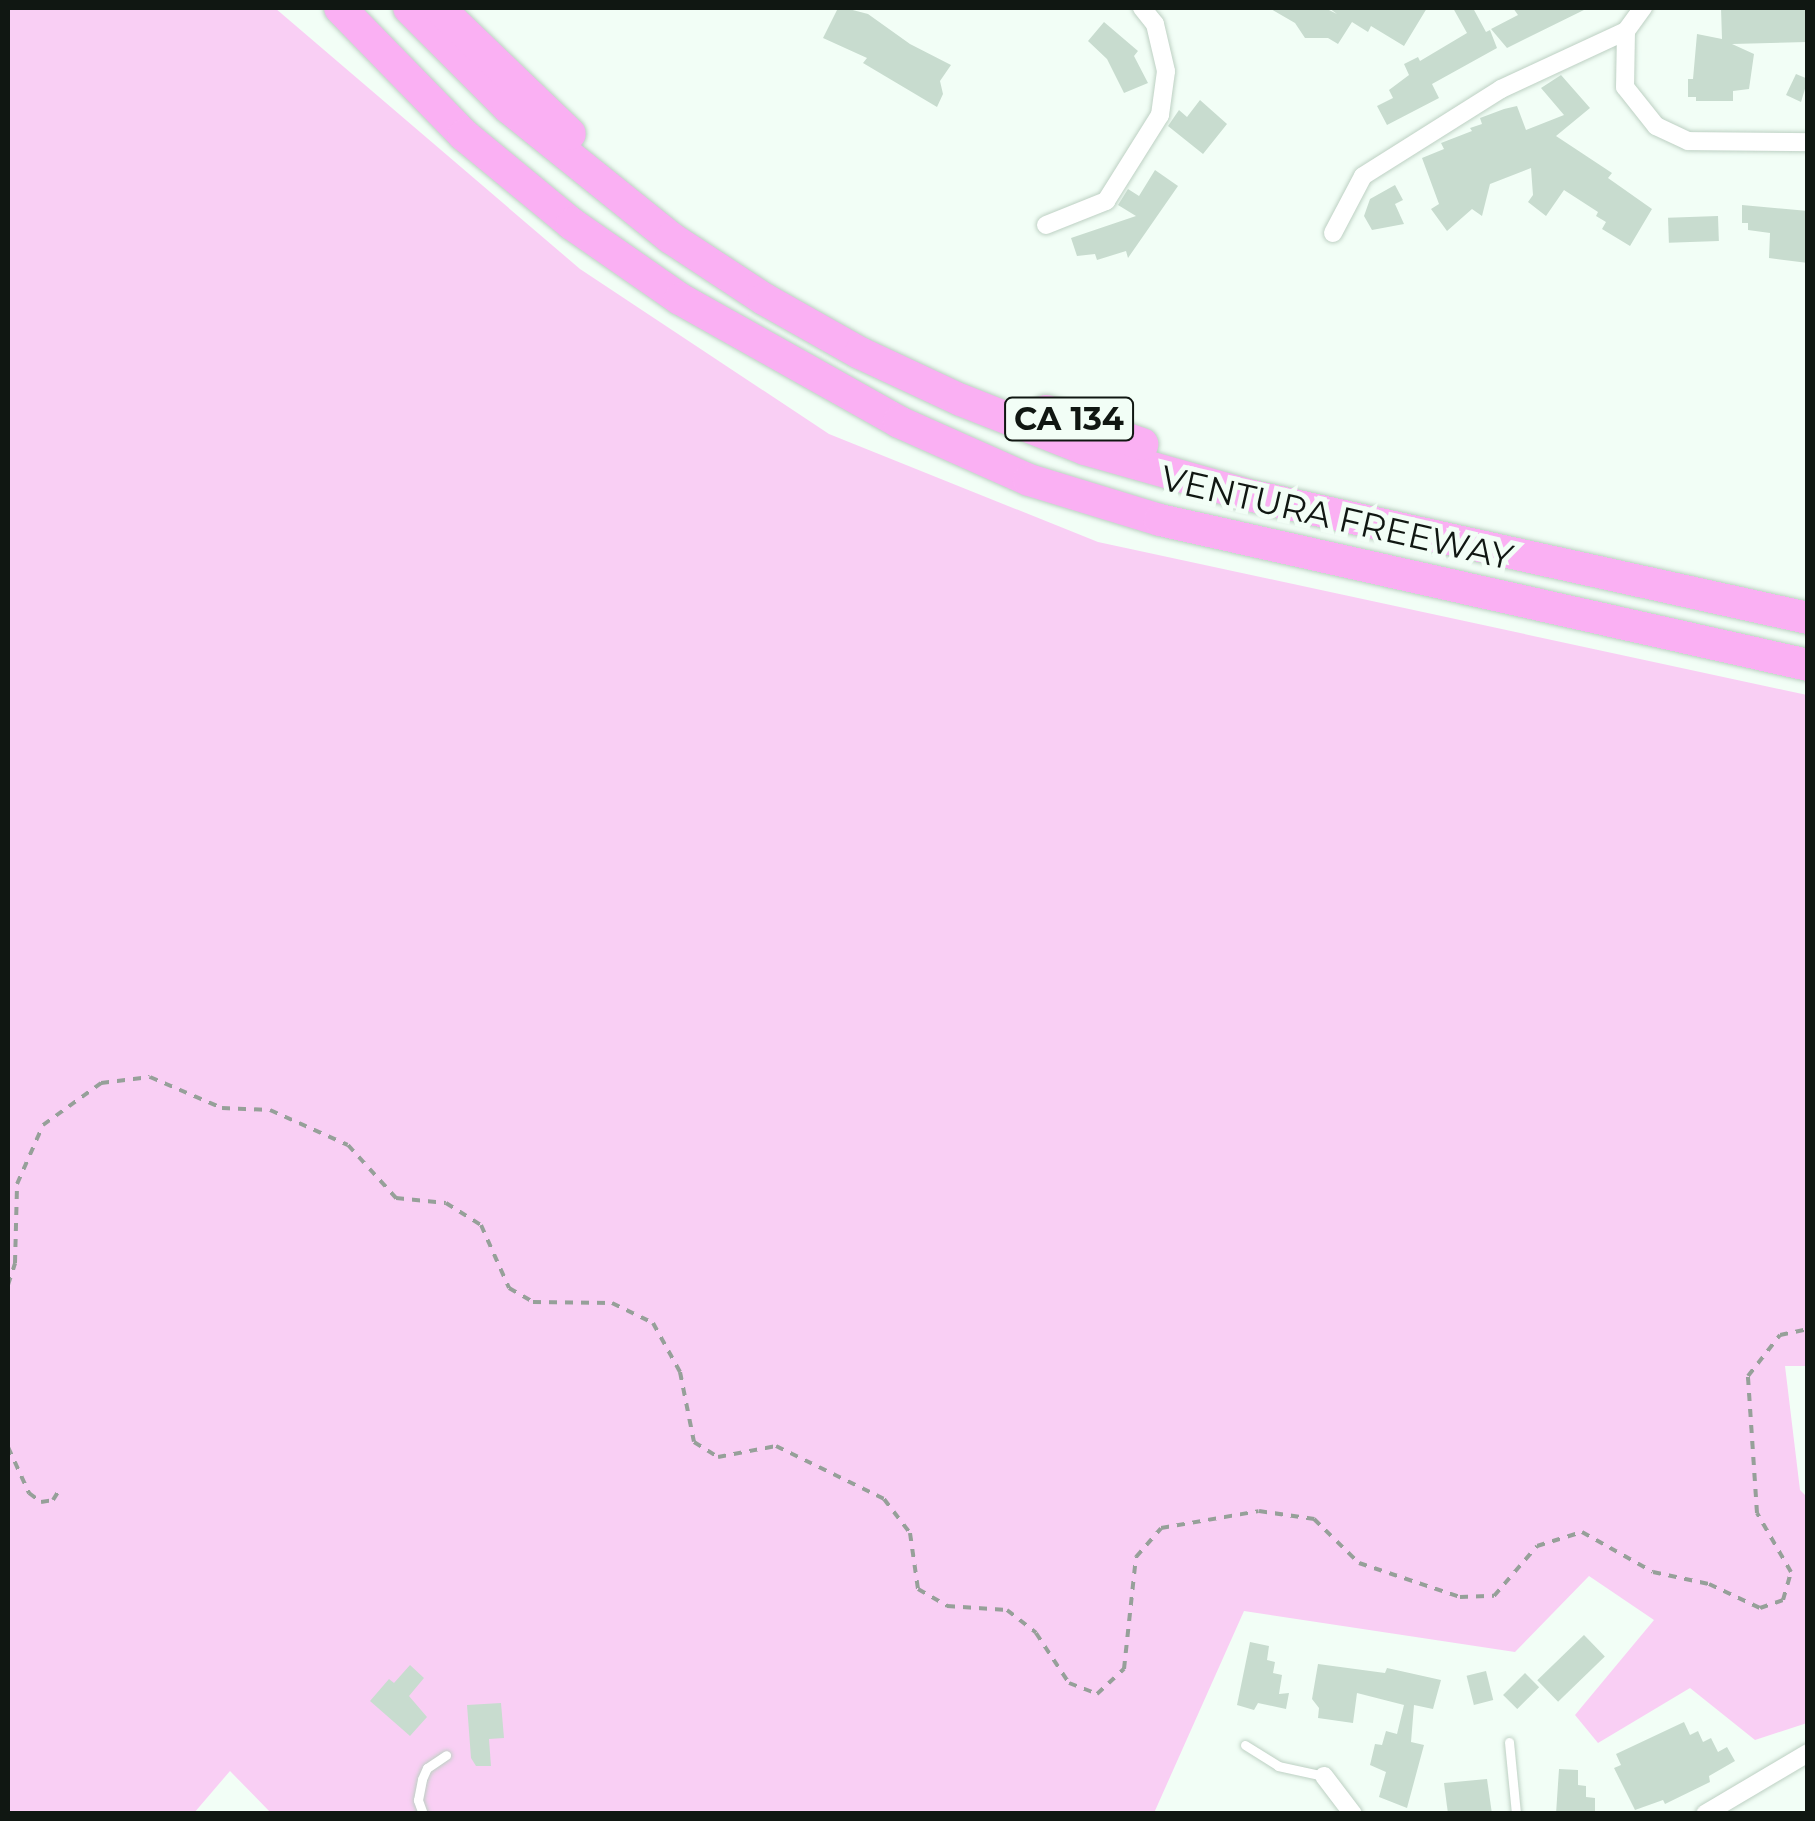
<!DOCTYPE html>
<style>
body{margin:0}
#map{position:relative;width:1815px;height:1821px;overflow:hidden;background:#f2fef6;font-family:Montserrat,sans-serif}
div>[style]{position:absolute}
.green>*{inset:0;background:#f9cff4}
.building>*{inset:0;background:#c8dccf;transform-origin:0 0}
.path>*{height:4px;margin-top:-2px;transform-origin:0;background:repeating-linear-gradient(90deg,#96a099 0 8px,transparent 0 16px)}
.roads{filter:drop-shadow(0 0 2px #bdd0c3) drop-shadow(0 0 2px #bdd0c3)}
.service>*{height:9px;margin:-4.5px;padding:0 4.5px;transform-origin:4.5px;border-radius:4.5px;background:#fff}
.minor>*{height:18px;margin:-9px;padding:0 9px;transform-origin:9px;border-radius:9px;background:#fff}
.motorway>*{height:32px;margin:-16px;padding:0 16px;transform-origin:16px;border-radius:16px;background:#fab0f3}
span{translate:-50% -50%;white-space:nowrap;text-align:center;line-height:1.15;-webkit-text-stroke:10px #f2fef6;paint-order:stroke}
.shield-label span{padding:2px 8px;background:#f2fef6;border:2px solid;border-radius:8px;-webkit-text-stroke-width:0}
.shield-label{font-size:32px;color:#101712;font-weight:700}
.street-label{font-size:35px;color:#101712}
.frame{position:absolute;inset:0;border:10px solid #101712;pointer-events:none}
</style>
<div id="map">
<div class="green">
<i style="clip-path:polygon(8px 8px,275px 8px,580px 269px,829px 434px,1098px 542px,1807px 695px,1808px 1366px,1785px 1366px,1800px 1490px,1807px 1497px,1807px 1723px,1755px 1740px,1690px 1688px,1598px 1743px,1575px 1715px,1654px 1620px,1589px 1576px,1515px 1652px,1244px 1611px,1154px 1813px,272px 1814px,230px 1771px,194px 1813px,8px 1814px)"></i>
</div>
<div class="building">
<i style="clip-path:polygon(845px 8px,868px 14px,910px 44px,951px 65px,940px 81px,943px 94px,937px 107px,863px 63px,867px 58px,823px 38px,837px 10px)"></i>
<i style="clip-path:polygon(1269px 8px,1325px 8px,1337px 14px,1329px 8px,1427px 8px,1404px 46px,1371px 26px,1368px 32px,1352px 22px,1338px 44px,1328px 38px,1305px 38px,1295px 23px)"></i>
<i style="clip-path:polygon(1453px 8px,1473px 8px,1486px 32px,1490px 30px,1497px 48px,1432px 84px,1439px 98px,1387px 125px,1377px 106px,1393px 98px,1389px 90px,1409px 75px,1404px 64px,1418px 57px,1420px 61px,1467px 33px)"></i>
<i style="clip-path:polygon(1513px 8px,1588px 8px,1507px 48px,1491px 29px,1518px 15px)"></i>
<i style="clip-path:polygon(1721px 8px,1807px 8px,1807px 42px,1732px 44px,1754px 54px,1749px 89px,1733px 91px,1733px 101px,1696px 101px,1696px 97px,1688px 97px,1688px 79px,1693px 79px,1697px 34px,1722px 39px)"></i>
<i style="clip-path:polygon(1104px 22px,1138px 51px,1134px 56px,1148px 83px,1124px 93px,1107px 59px,1088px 41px)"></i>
<i style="clip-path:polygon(1796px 74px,1808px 79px,1801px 102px,1786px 95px)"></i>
<i style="clip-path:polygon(1561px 75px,1590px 108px,1556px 136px,1612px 173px,1608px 178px,1652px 209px,1630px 246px,1602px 229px,1606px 222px,1596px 216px,1598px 212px,1564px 190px,1546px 216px,1528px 202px,1533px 195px,1531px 168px,1490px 184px,1482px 216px,1472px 209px,1447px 231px,1431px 209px,1439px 204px,1422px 158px,1444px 149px,1441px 143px,1472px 131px,1470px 128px,1482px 124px,1480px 118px,1504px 109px,1517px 106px,1526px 130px,1564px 115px,1541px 88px)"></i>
<i style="clip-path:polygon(1200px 100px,1227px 124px,1203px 154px,1168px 126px,1179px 110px,1187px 117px)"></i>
<i style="clip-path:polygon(1155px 170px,1178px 186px,1128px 258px,1126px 251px,1097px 260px,1095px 254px,1077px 256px,1071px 238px,1136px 216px,1118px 205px,1128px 189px,1139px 196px)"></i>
<i style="clip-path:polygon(1395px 185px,1403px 200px,1395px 204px,1404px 224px,1372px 230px,1364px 216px,1370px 199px)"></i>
<i style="clip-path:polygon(1742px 205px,1808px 211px,1808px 263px,1769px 258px,1770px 233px,1748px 230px,1748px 223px,1742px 223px)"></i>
<i style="left:1718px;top:216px;width:25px;height:50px;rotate:88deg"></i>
<i style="left:1584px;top:1635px;width:30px;height:65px;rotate:46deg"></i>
<i style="clip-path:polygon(1250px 1642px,1269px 1646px,1267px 1660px,1275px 1662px,1273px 1673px,1282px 1675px,1279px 1694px,1289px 1693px,1286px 1709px,1258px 1703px,1254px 1710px,1237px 1705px)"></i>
<i style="clip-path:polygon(1318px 1664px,1385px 1673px,1387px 1668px,1441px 1680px,1433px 1709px,1414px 1705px,1411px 1742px,1424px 1745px,1407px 1808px,1379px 1797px,1386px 1772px,1370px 1765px,1375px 1744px,1382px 1745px,1386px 1731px,1397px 1734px,1404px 1705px,1357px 1693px,1353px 1723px,1318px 1718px,1319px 1708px,1312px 1699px)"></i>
<i style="clip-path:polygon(410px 1665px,424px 1678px,409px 1696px,427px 1717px,410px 1736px,370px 1701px,389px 1679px,394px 1683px)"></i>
<i style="left:1486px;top:1671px;width:30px;height:20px;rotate:76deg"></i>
<i style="left:1525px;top:1673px;width:20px;height:31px;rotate:45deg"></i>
<i style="clip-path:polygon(501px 1703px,504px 1738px,489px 1739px,491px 1766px,476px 1766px,471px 1758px,467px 1705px)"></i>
<i style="clip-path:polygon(1684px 1722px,1690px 1735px,1698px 1731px,1703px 1742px,1711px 1738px,1718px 1752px,1727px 1747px,1735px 1761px,1709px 1776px,1710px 1782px,1665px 1804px,1663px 1800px,1635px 1810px,1614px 1768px,1621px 1765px,1616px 1754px)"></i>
<i style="clip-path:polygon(1559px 1769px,1578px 1770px,1578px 1785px,1586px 1786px,1586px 1797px,1595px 1798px,1595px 1814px,1556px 1814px)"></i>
<i style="clip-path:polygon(1487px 1779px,1492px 1814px,1448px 1814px,1444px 1783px)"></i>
</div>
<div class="path">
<i style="left:8px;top:1285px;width:23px;rotate:-72deg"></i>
<i style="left:15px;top:1263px;width:79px;rotate:-88.5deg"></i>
<i style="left:17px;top:1184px;width:64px;rotate:-66.2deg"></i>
<i style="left:43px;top:1125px;width:72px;rotate:-35.9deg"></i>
<i style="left:101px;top:1083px;width:49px;rotate:-7deg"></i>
<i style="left:150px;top:1077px;width:78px;rotate:23.3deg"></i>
<i style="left:222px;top:1108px;width:48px;rotate:2.4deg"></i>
<i style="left:270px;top:1110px;width:85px;rotate:24.2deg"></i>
<i style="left:348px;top:1145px;width:72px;rotate:47.8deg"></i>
<i style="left:396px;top:1198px;width:50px;rotate:5.7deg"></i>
<i style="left:446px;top:1203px;width:41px;rotate:32.2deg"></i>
<i style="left:481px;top:1225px;width:69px;rotate:66deg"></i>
<i style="left:509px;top:1288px;width:28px;rotate:30deg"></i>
<i style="left:533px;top:1302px;width:79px;rotate:0.7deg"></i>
<i style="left:612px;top:1303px;width:46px;rotate:26deg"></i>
<i style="left:653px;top:1323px;width:56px;rotate:61.1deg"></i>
<i style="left:680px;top:1372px;width:71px;rotate:78.7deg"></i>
<i style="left:694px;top:1442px;width:28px;rotate:32deg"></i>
<i style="left:718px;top:1457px;width:59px;rotate:-10.7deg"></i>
<i style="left:776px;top:1446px;width:120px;rotate:26.1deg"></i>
<i style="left:884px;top:1499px;width:43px;rotate:52.6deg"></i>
<i style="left:910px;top:1533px;width:57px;rotate:81.9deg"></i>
<i style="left:918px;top:1589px;width:34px;rotate:30deg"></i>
<i style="left:947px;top:1606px;width:60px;rotate:3.8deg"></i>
<i style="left:1007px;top:1610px;width:37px;rotate:38deg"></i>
<i style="left:1036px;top:1633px;width:60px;rotate:56.6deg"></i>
<i style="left:1069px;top:1683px;width:30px;rotate:21deg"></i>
<i style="left:1097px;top:1694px;width:37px;rotate:-43deg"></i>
<i style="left:1124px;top:1669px;width:113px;rotate:-83.9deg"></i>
<i style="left:1136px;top:1557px;width:38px;rotate:-49deg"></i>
<i style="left:1161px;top:1528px;width:99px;rotate:-9.8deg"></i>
<i style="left:1259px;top:1511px;width:56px;rotate:8.3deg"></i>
<i style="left:1314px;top:1519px;width:63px;rotate:44.4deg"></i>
<i style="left:1359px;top:1563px;width:107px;rotate:18.6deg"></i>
<i style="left:1460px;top:1597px;width:34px;rotate:-2deg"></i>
<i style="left:1494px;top:1596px;width:66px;rotate:-49.3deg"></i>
<i style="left:1537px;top:1546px;width:47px;rotate:-17.3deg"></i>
<i style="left:1582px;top:1532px;width:81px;rotate:29.4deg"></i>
<i style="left:1653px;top:1572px;width:57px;rotate:12.1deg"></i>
<i style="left:1709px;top:1584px;width:56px;rotate:25.2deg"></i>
<i style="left:1760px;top:1608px;width:24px;rotate:-19deg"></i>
<i style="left:1783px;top:1600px;width:29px;rotate:-74deg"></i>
<i style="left:1791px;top:1572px;width:68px;rotate:-120deg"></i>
<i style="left:1757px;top:1513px;width:137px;rotate:-93.8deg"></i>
<i style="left:1748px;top:1376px;width:52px;rotate:-52deg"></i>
<i style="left:1780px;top:1335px;width:29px;rotate:-12deg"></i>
<i style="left:8px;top:1447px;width:51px;rotate:65.5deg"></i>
<i style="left:29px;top:1493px;width:15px;rotate:37deg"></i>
<i style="left:41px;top:1502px;width:12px;rotate:-9deg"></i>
<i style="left:53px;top:1500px;width:9px;rotate:-58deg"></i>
</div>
<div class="roads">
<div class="service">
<i style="left:1509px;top:1742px;width:72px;rotate:84.4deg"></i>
<i style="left:1245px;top:1745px;width:39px;rotate:32deg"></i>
<i style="left:1278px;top:1766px;width:47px;rotate:12.3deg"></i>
<i style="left:423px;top:1814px;width:15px;rotate:-110deg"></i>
<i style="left:418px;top:1800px;width:21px;rotate:-79deg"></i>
<i style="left:422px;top:1779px;width:12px;rotate:-66deg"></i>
<i style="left:427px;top:1768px;width:23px;rotate:-34deg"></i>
</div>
<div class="minor">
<i style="left:1626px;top:31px;width:56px;rotate:91deg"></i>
<i style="left:1625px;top:87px;width:50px;rotate:51.5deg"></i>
<i style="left:1656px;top:126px;width:35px;rotate:25deg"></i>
<i style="left:1688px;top:141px;width:120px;rotate:0.5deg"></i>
<i style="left:1046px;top:225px;width:65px;rotate:-21.8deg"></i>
<i style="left:1106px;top:201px;width:102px;rotate:-57.9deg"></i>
<i style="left:1160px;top:115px;width:44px;rotate:-82.2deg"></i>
<i style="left:1166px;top:71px;width:48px;rotate:-103.2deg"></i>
<i style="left:1155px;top:24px;width:21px;rotate:-129deg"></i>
<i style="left:1333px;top:233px;width:64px;rotate:-62.2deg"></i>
<i style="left:1363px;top:176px;width:163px;rotate:-32.2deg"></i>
<i style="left:1501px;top:89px;width:138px;rotate:-24.9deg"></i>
<i style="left:1626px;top:31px;width:29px;rotate:-54deg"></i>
<i style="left:1324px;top:1776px;width:48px;rotate:52.7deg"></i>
<i style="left:1705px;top:1814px;width:120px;rotate:-30.6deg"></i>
</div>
<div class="motorway">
<i style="left:340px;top:8px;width:177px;rotate:45.7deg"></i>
<i style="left:464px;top:135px;width:140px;rotate:39.5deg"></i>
<i style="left:572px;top:224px;width:131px;rotate:34.8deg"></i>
<i style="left:680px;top:299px;width:251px;rotate:29.3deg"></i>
<i style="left:899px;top:422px;width:142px;rotate:24deg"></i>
<i style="left:1029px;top:480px;width:137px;rotate:17deg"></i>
<i style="left:1160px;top:520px;width:664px;rotate:12.61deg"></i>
<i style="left:409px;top:8px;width:140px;rotate:45deg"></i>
<i style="left:508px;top:107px;width:209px;rotate:38.8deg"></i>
<i style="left:671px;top:238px;width:111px;rotate:33.3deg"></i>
<i style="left:764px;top:299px;width:110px;rotate:29.4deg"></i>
<i style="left:860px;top:353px;width:111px;rotate:25deg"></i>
<i style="left:961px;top:400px;width:133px;rotate:21.6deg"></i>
<i style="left:1085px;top:449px;width:169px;rotate:15.8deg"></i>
<i style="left:1248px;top:495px;width:573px;rotate:12.39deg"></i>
<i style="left:440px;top:9px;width:180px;rotate:43.9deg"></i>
<i style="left:1046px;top:411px;width:102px;rotate:19deg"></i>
</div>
</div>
<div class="shield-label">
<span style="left:1069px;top:419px">CA 134</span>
</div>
<div class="street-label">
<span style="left:1337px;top:518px;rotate:13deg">VENTURA FREEWAY</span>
</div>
<div class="frame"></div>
</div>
